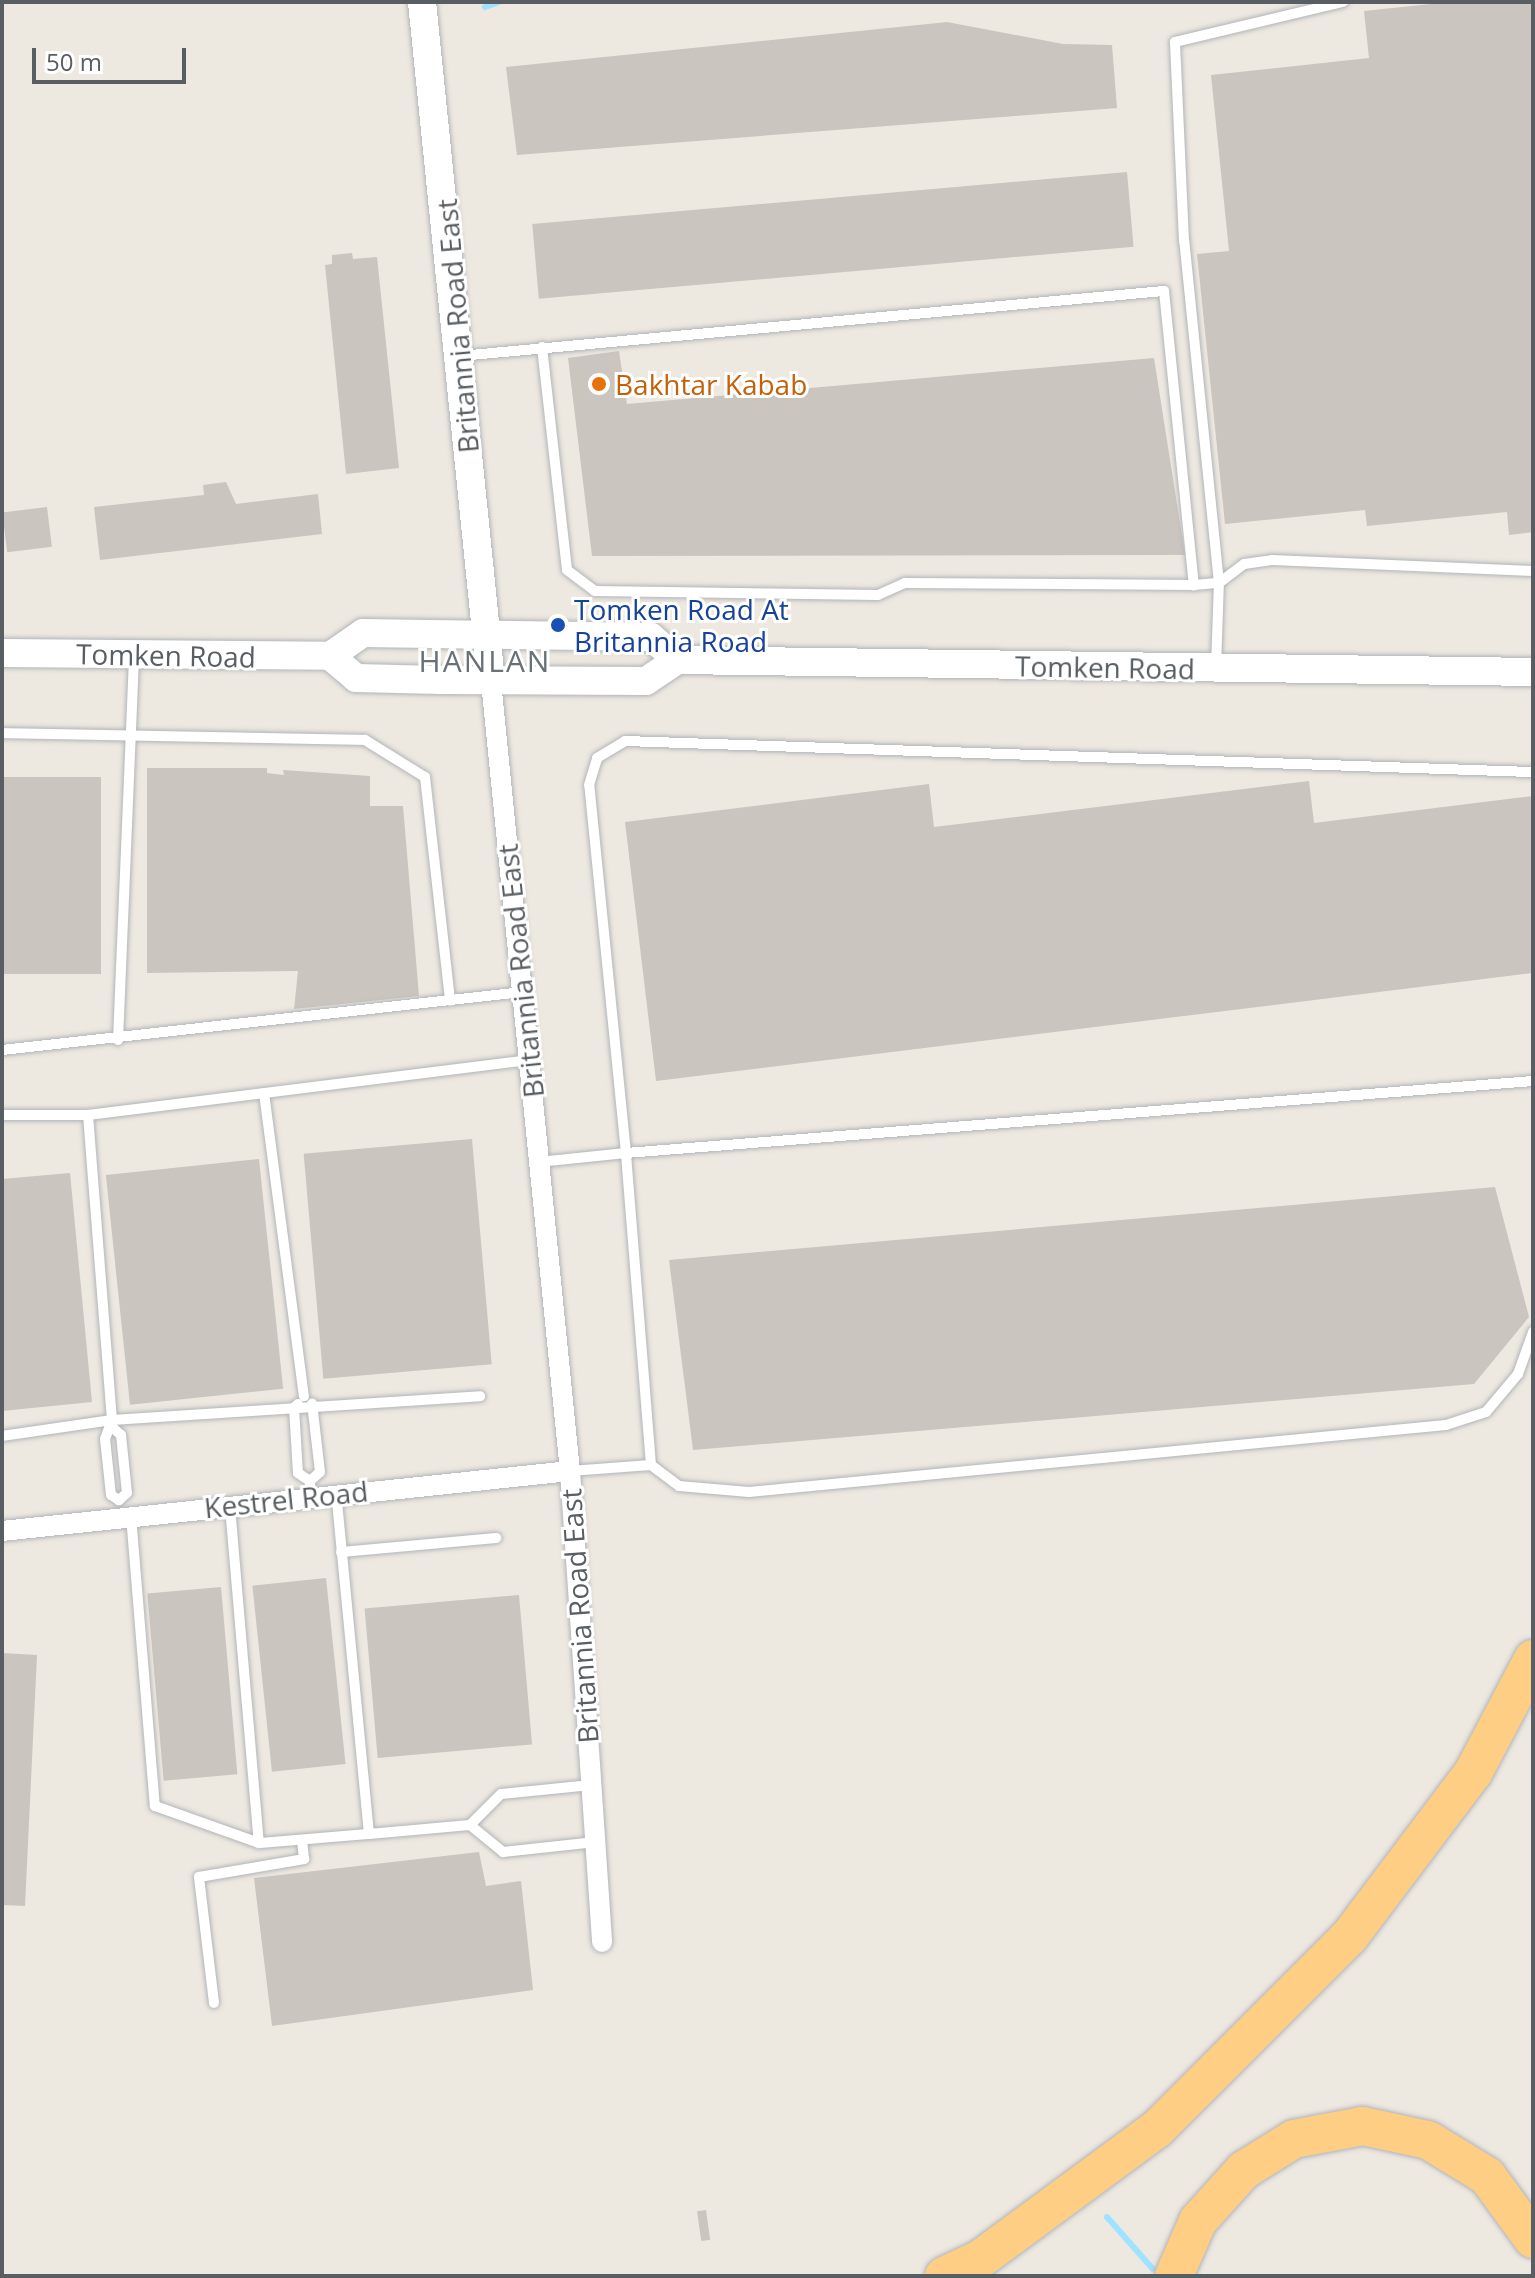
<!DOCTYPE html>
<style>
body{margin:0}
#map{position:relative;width:1535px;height:2278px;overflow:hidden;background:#ede8e0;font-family:"Open Sans",sans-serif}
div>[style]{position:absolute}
.stream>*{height:6px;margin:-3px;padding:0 3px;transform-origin:3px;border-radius:3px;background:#9ee3ff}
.building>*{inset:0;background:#cac5bf;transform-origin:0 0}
.roads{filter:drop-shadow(0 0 2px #b1b5b9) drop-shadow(0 0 2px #b1b5b9)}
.lane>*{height:10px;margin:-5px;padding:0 5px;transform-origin:5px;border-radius:5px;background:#fff}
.street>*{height:20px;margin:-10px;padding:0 10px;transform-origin:10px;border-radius:10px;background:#fff}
.secondary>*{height:28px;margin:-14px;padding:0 14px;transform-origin:14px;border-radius:14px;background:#fff}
.highway>*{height:38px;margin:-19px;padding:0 19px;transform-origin:19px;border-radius:19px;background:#ffce85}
.dots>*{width:22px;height:22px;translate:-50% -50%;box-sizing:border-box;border:4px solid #fff;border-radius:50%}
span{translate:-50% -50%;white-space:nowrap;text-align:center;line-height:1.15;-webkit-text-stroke:6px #fff;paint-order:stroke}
.street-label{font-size:28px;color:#595e62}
.food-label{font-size:28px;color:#c56008}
.left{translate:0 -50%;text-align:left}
.transit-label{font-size:28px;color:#164399}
.neighbourhood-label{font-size:30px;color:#697175;letter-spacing:2px}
.frame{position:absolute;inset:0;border:4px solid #595e62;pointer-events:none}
.scale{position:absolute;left:32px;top:48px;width:154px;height:36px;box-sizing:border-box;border:4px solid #595e62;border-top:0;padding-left:10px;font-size:24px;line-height:28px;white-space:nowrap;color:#595e62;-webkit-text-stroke:6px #fff;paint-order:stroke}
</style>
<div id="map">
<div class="stream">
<i style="left:485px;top:7px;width:15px;rotate:-20deg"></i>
<i style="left:1107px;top:2217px;width:69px;rotate:48.5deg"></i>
</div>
<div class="building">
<i style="clip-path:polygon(1450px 2px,1533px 2px,1533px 532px,1509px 535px,1507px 512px,1367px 526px,1365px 510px,1225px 524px,1197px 254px,1229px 251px,1211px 75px,1369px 58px,1364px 11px)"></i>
<i style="clip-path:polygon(947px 22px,1063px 44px,1112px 45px,1117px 108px,517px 155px,506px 67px)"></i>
<i style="left:1127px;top:172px;width:75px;height:597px;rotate:85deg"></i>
<i style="clip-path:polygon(352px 253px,353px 259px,377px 257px,399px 468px,346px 474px,325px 265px,332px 264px,332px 255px)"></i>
<i style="clip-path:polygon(619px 351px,627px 404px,1154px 358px,1185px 555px,592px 556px,568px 358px)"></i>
<i style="clip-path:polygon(226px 482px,236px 504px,318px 494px,322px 534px,100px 560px,94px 507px,204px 495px,203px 485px)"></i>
<i style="left:47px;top:507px;width:40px;height:45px;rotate:83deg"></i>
<i style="clip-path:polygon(147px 768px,267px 768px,267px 773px,284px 775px,283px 770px,370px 776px,370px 806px,403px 806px,419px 996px,294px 1009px,298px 971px,147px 973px)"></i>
<i style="left:2px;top:777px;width:99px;height:197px"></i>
<i style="clip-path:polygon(1309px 781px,1314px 823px,1533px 796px,1533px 973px,656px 1081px,625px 822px,929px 784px,934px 827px)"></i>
<i style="left:472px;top:1139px;width:226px;height:169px;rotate:85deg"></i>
<i style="left:259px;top:1159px;width:231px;height:154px;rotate:84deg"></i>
<i style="clip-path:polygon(70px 1173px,92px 1402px,2px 1411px,2px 1179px)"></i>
<i style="clip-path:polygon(1495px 1187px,1529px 1317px,1474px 1384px,693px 1450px,669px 1260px)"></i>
<i style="left:326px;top:1578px;width:187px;height:74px;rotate:84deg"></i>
<i style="left:221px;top:1587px;width:188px;height:74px;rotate:85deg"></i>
<i style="left:519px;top:1595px;width:150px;height:155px;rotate:85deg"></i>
<i style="clip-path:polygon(2px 1653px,37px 1655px,25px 1906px,2px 1905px)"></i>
<i style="clip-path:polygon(479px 1852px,486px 1886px,521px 1881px,533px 1990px,272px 2026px,254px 1878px)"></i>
<i style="left:706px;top:2210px;width:30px;height:9px;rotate:82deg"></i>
</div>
<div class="roads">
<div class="lane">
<i style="left:542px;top:347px;width:224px;rotate:83.6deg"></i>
<i style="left:567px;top:570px;width:35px;rotate:37deg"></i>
<i style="left:595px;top:591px;width:283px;rotate:0.8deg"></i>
<i style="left:878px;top:595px;width:30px;rotate:-24deg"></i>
<i style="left:905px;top:583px;width:289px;rotate:0.4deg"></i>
<i style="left:1194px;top:585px;width:25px;rotate:-5deg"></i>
<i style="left:1219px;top:583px;width:31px;rotate:-37deg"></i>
<i style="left:1244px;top:564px;width:28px;rotate:-8deg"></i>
<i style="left:1272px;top:560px;width:261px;rotate:2.4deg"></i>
<i style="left:460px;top:356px;width:707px;rotate:-5.28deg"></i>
<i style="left:1164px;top:291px;width:296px;rotate:84.2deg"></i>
<i style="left:1216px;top:667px;width:84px;rotate:-88deg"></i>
<i style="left:1219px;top:583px;width:344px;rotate:-95.8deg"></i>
<i style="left:1184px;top:241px;width:199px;rotate:-92.6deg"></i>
<i style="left:1175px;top:42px;width:173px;rotate:-13.4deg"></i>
<i style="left:2px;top:733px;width:363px;rotate:1.1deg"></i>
<i style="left:365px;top:740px;width:70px;rotate:31.7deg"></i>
<i style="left:425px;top:777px;width:225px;rotate:83.6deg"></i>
<i style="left:118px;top:1040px;width:385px;rotate:-87.6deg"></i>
<i style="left:2px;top:1050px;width:523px;rotate:-6.36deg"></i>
<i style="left:264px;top:1093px;width:306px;rotate:82.5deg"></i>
<i style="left:2px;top:1115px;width:86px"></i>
<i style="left:88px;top:1115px;width:444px;rotate:-7.1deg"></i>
<i style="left:539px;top:1162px;width:87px;rotate:-5.9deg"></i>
<i style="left:626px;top:1153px;width:370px;rotate:-95.7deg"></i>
<i style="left:589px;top:785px;width:28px;rotate:-73deg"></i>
<i style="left:597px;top:758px;width:33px;rotate:-31deg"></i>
<i style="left:625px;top:741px;width:909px;rotate:1.96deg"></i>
<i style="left:298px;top:1404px;width:6px;rotate:135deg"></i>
<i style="left:294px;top:1408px;width:65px;rotate:86.5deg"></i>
<i style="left:298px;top:1473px;width:14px;rotate:34deg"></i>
<i style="left:112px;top:1427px;width:12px;rotate:42deg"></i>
<i style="left:121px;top:1435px;width:58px;rotate:84.1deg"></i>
<i style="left:127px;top:1493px;width:11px;rotate:139deg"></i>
<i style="left:119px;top:1500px;width:9px;rotate:-148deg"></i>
<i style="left:111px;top:1495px;width:56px;rotate:-96.1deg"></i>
<i style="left:105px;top:1439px;width:20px;rotate:-70deg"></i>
<i style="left:112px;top:1420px;width:369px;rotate:-3.7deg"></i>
<i style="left:2px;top:1436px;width:111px;rotate:-8.3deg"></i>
<i style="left:112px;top:1420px;width:306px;rotate:-94.5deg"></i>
<i style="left:651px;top:1465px;width:313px;rotate:-94.6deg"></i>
<i style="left:626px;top:1153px;width:910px;rotate:-4.54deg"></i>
<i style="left:570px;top:1471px;width:81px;rotate:-4.2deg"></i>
<i style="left:651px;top:1465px;width:35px;rotate:37deg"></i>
<i style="left:679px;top:1486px;width:70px;rotate:4.9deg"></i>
<i style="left:749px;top:1492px;width:700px;rotate:-5.49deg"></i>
<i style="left:1446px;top:1425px;width:42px;rotate:-18deg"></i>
<i style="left:1486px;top:1412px;width:50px;rotate:-49.9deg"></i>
<i style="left:1518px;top:1374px;width:45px;rotate:-70.3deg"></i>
<i style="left:310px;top:1496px;width:15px;rotate:-90deg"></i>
<i style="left:310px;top:1481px;width:13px;rotate:-42deg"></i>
<i style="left:320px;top:1472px;width:69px;rotate:-96.6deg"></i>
<i style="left:230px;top:1507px;width:337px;rotate:85.1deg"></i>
<i style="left:259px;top:1843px;width:110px;rotate:-4.7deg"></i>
<i style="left:369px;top:1834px;width:342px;rotate:-95.5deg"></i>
<i style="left:131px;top:1516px;width:291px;rotate:85.3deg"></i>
<i style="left:155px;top:1806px;width:110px;rotate:19.6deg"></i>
<i style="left:341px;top:1552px;width:156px;rotate:-5.2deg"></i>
<i style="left:591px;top:1785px;width:90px;rotate:174.3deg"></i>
<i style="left:501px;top:1794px;width:44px;rotate:135deg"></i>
<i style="left:470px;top:1825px;width:43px;rotate:39.3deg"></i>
<i style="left:503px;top:1852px;width:93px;rotate:-6.2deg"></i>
<i style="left:369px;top:1834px;width:101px;rotate:-5.1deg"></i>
<i style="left:214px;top:2003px;width:127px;rotate:-96.8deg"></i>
<i style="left:199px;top:1877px;width:107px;rotate:-9.7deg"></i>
<i style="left:304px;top:1859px;width:19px;rotate:-96deg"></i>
</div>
<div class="street">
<i style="left:491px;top:681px;width:794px;rotate:84.29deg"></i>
<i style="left:570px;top:1471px;width:472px;rotate:86.1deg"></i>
<i style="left:2px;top:1531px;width:571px;rotate:-6.03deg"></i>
</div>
<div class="secondary">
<i style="left:422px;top:2px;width:682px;rotate:84.2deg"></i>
<i style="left:2px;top:653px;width:328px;rotate:0.5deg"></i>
<i style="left:330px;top:656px;width:40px;rotate:-34.9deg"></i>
<i style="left:363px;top:633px;width:288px;rotate:0.8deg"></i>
<i style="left:651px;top:637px;width:35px;rotate:41deg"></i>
<i style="left:330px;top:656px;width:34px;rotate:40deg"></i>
<i style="left:356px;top:678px;width:84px;rotate:1.4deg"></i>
<i style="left:440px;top:680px;width:206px;rotate:0.3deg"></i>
<i style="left:646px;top:681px;width:37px;rotate:-34deg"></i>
<i style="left:677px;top:660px;width:856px;rotate:0.8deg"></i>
</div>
<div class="highway">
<i style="left:944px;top:2276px;width:38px;rotate:-25deg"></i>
<i style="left:979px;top:2260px;width:221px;rotate:-36.4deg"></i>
<i style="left:1157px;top:2129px;width:273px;rotate:-45deg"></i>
<i style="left:1350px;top:1936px;width:204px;rotate:-53deg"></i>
<i style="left:1473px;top:1773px;width:129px;rotate:-62.2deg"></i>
<i style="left:1174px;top:2276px;width:60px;rotate:-66.4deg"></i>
<i style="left:1198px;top:2221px;width:69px;rotate:-48deg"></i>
<i style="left:1244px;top:2170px;width:59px;rotate:-31.8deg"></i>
<i style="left:1294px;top:2139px;width:70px;rotate:-10.7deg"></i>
<i style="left:1363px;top:2126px;width:66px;rotate:12.2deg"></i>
<i style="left:1428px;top:2140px;width:69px;rotate:31.4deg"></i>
<i style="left:1487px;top:2176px;width:78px;rotate:53.9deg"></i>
</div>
</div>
<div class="dots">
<i style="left:599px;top:384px;background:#e8710a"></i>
<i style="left:558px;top:625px;background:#1a4fb4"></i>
</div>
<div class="street-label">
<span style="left:457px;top:326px;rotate:-95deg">Britannia Road East</span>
<span style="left:166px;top:655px;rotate:1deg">Tomken Road</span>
<span style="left:1105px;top:667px;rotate:1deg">Tomken Road</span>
<span style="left:520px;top:971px;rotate:-96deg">Britannia Road East</span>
<span style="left:286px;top:1499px;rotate:-6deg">Kestrel Road</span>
<span style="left:579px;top:1616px;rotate:-94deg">Britannia Road East</span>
</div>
<div class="food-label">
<span class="left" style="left:615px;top:384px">Bakhtar Kabab</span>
</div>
<div class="transit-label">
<span class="left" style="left:574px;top:625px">Tomken Road At<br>Britannia Road</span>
</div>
<div class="neighbourhood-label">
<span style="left:485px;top:661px">HANLAN</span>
</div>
<div class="frame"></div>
<div class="scale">50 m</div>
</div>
